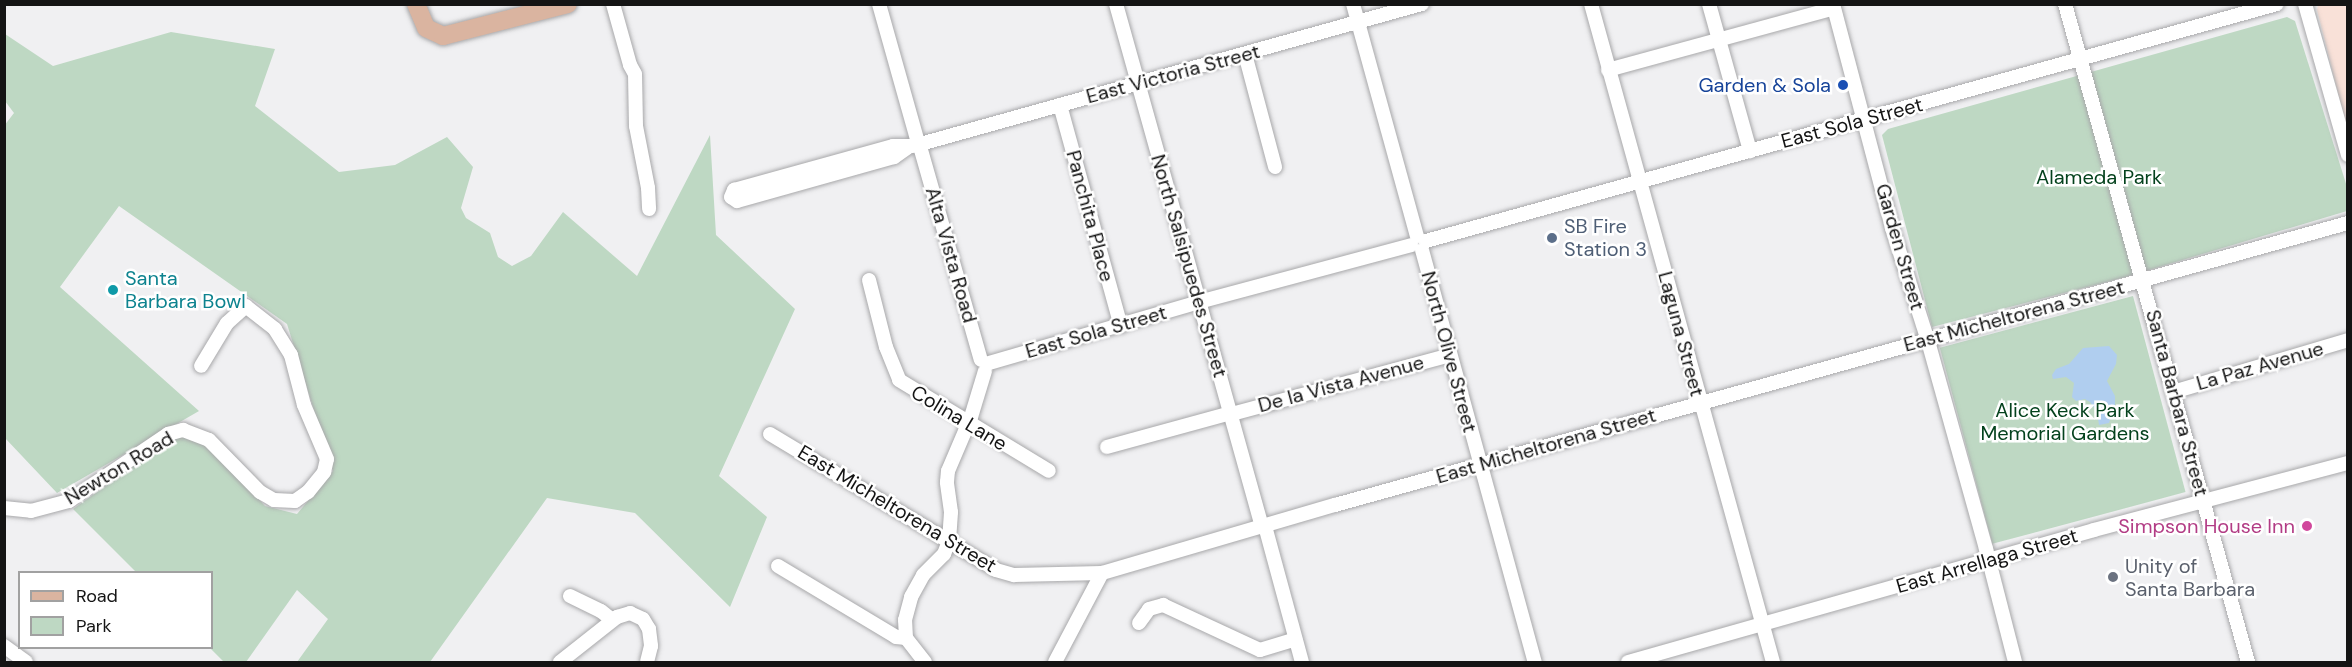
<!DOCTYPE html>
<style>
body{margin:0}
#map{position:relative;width:2352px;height:667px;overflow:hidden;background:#f0f0f2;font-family:"DM Sans",sans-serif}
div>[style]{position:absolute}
.commercial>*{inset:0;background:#f9e1d8}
.green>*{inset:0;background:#bed8c3;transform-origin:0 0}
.water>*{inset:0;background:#b0ceef}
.roads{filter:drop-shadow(0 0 2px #a8a8aa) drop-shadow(0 0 2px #a8a8aa)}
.minor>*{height:14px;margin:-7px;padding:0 7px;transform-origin:7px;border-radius:7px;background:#fff}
.major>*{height:18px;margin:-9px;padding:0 9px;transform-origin:9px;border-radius:9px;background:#dab4a0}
.dots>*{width:16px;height:16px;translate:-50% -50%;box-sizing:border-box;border:3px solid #fff;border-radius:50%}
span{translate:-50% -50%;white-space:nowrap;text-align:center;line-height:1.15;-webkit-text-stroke:5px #fff;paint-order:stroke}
.street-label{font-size:20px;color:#141414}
.transit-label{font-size:20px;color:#164399}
.right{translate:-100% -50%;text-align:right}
.park-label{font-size:20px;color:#04421d}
.service-label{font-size:20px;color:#4e5e75}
.left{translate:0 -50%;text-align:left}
.culture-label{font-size:20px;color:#0d838f}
.hotel-label{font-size:20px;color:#b23c85}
.worship-label{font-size:20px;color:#5b616d}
.frame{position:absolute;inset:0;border:6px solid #141414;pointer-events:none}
.legend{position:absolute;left:18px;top:571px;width:195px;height:78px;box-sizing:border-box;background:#fff;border:2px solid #a1a1a1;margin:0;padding:8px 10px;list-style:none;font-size:18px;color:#141414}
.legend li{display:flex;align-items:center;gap:12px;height:30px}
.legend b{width:30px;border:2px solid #a1a1a1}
</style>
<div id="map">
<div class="commercial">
<i style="clip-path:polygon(2318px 5px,2347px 5px,2347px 128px,2317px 10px)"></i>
</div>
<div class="green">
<i style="clip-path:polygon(2287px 17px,2295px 21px,2347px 187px,2347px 211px,2122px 278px,1932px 327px,1882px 135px,1888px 129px)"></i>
<i style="clip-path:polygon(171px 32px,275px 49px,255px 106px,339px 172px,395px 165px,447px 137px,473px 167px,461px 208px,466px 218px,490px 233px,498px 257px,512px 266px,531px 256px,563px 212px,637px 276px,710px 135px,716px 235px,795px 309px,719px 476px,767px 517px,730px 607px,635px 513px,547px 498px,430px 662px,297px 662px,328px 619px,297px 590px,246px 662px,224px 662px,210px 648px,212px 572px,136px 572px,73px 509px,170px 440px,188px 435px,207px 443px,265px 506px,297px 514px,333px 471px,287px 324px,119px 206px,60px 287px,199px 411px,57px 493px,5px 438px,4px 126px,14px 113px,5px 101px,5px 34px,53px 66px)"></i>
<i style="left:2133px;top:296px;width:203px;height:200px;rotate:75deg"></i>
</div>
<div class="water">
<i style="clip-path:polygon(2109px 346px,2117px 355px,2116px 364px,2107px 381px,2115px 396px,2115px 405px,2109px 423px,2099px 425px,2097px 412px,2090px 402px,2085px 399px,2076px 401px,2072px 397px,2074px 383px,2066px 377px,2053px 379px,2052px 375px,2056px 369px,2069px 364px,2083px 348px)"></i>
</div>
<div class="roads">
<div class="minor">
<i style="left:613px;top:4px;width:63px;rotate:74.4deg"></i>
<i style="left:630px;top:65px;width:10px;rotate:61deg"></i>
<i style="left:635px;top:74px;width:52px;rotate:88.9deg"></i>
<i style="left:636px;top:126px;width:63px;rotate:79deg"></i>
<i style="left:648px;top:188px;width:21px;rotate:87deg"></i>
<i style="left:879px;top:4px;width:140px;rotate:74.3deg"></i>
<i style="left:1116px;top:4px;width:543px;rotate:74.4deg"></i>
<i style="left:1353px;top:4px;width:241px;rotate:74.6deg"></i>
<i style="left:1591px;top:4px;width:683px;rotate:74.54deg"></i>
<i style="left:1709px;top:4px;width:153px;rotate:74.4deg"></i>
<i style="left:1833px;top:4px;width:232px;rotate:75.2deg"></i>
<i style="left:1892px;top:228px;width:119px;rotate:72.3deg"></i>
<i style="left:1928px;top:341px;width:216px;rotate:74.4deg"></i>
<i style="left:1986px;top:549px;width:117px;rotate:75.6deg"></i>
<i style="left:2065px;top:4px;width:683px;rotate:74.46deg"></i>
<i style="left:2305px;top:4px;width:157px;rotate:74.1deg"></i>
<i style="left:1245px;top:54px;width:117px;rotate:75.1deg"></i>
<i style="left:1608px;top:70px;width:234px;rotate:-15.3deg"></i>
<i style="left:1060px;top:105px;width:229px;rotate:74.6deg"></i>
<i style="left:924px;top:143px;width:517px;rotate:-15.6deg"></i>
<i style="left:907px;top:148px;width:16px;rotate:145deg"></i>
<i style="left:894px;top:157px;width:163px;rotate:164.3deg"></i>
<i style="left:737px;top:201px;width:7px;rotate:-146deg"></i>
<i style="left:731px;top:197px;width:8px;rotate:-67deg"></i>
<i style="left:734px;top:190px;width:165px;rotate:-15.5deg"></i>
<i style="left:893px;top:146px;width:20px"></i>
<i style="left:921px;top:150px;width:218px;rotate:74.1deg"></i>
<i style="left:1426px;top:241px;width:883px;rotate:-15.56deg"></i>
<i style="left:1422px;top:250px;width:427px;rotate:74.7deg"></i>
<i style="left:869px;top:280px;width:69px;rotate:75.8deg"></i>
<i style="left:886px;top:347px;width:35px;rotate:68deg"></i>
<i style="left:899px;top:380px;width:175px;rotate:31.2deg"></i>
<i style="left:989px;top:363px;width:219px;rotate:-16.2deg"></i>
<i style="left:1199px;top:302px;width:220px;rotate:-15deg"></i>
<i style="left:2173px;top:392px;width:183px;rotate:-16.5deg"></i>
<i style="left:1232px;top:414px;width:226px;rotate:-15.1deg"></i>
<i style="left:770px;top:434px;width:264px;rotate:31deg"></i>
<i style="left:996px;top:570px;width:19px;rotate:16deg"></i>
<i style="left:1014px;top:575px;width:88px;rotate:-1.3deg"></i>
<i style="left:1102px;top:573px;width:243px;rotate:-16.3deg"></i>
<i style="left:1335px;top:505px;width:1052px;rotate:-15.56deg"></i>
<i style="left:1107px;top:447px;width:129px;rotate:-15.3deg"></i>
<i style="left:4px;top:508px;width:27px;rotate:6deg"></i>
<i style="left:31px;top:511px;width:39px;rotate:-15deg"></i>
<i style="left:69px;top:501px;width:120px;rotate:-34.1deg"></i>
<i style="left:168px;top:434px;width:16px;rotate:-15deg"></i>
<i style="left:183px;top:430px;width:28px;rotate:21deg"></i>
<i style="left:209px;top:440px;width:73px;rotate:45.6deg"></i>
<i style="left:260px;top:492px;width:16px;rotate:30deg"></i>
<i style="left:274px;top:500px;width:21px;rotate:3deg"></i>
<i style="left:295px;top:501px;width:16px;rotate:-35deg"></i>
<i style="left:308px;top:492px;width:26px;rotate:-51deg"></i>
<i style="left:324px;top:472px;width:13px;rotate:-77deg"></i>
<i style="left:327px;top:459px;width:59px;rotate:-113.1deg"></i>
<i style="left:304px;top:405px;width:52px;rotate:-104.6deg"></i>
<i style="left:291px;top:355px;width:31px;rotate:-122deg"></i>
<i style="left:275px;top:329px;width:37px;rotate:-142deg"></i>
<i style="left:246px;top:306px;width:25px;rotate:138deg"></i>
<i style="left:227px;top:323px;width:50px;rotate:121.2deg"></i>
<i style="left:1265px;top:526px;width:141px;rotate:74.8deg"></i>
<i style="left:778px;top:566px;width:138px;rotate:31deg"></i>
<i style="left:896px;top:637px;width:10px;rotate:6deg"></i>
<i style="left:906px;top:638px;width:31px;rotate:52deg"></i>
<i style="left:570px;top:596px;width:34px;rotate:26deg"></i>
<i style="left:601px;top:611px;width:14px;rotate:39deg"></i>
<i style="left:1139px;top:623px;width:17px;rotate:-54deg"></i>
<i style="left:1149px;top:609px;width:15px;rotate:-16deg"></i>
<i style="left:1163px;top:605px;width:107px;rotate:24.9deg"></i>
<i style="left:1260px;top:650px;width:37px;rotate:-17deg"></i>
<i style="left:906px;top:638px;width:18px;rotate:-93deg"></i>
<i style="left:905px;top:620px;width:24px;rotate:-75deg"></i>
<i style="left:911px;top:597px;width:25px;rotate:-61deg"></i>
<i style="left:923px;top:575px;width:30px;rotate:-45deg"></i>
<i style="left:944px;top:554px;width:14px;rotate:-69deg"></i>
<i style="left:949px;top:541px;width:29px;rotate:-86deg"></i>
<i style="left:951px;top:512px;width:30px;rotate:-98deg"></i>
<i style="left:947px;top:482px;width:11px;rotate:-85deg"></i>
<i style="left:948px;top:471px;width:59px;rotate:-66.9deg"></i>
<i style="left:971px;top:417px;width:48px;rotate:-73.1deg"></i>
<i style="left:4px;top:646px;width:27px;rotate:36deg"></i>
<i style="left:560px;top:662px;width:73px;rotate:-38.3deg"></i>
<i style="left:617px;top:617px;width:14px;rotate:-17deg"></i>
<i style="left:630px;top:613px;width:14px;rotate:25deg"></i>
<i style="left:643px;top:619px;width:12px;rotate:59deg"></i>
<i style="left:649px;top:629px;width:17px;rotate:83deg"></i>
<i style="left:651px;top:646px;width:16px;rotate:104deg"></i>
<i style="left:1055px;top:662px;width:101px;rotate:-62.2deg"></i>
<i style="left:1628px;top:662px;width:484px;rotate:-15.8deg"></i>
<i style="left:2094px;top:530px;width:263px;rotate:-14.8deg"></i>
</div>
<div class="major">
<i style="left:416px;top:4px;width:26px;rotate:67deg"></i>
<i style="left:426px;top:28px;width:19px;rotate:25deg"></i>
<i style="left:443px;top:36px;width:129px;rotate:-14.4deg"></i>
</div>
</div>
<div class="dots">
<i style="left:1843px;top:85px;background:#1a4fb4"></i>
<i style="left:1552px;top:238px;background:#5c6f8a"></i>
<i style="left:113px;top:290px;background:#0f9aa8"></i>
<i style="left:2307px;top:526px;background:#d1479c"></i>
<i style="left:2113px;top:577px;background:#6b7280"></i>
</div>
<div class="street-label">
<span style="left:1173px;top:74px;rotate:-15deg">East Victoria Street</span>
<span style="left:1852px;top:123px;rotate:-15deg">East Sola Street</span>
<span style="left:1090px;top:216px;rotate:75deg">Panchita Place</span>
<span style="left:1900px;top:247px;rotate:74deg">Garden Street</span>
<span style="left:951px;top:255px;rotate:74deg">Alta Vista Road</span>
<span style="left:1189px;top:266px;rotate:74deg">North Salsipuedes Street</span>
<span style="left:2014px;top:316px;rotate:-15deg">East Micheltorena Street</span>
<span style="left:1096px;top:332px;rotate:-16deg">East Sola Street</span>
<span style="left:1681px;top:334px;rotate:75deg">Laguna Street</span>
<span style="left:1449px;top:352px;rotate:75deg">North Olive Street</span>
<span style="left:2260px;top:366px;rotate:-16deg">La Paz Avenue</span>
<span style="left:1341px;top:384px;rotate:-15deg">De la Vista Avenue</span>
<span style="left:2177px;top:403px;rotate:75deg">Santa Barbara Street</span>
<span style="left:959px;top:418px;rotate:31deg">Colina Lane</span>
<span style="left:1546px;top:446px;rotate:-16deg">East Micheltorena Street</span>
<span style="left:119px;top:468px;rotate:-31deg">Newton Road</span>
<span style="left:897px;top:509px;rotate:31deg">East Micheltorena Street</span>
<span style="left:1987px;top:561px;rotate:-16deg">East Arrellaga Street</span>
</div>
<div class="transit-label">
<span class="right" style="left:1831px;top:85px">Garden &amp; Sola</span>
</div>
<div class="park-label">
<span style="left:2099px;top:177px">Alameda Park</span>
<span style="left:2065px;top:422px">Alice Keck Park<br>Memorial Gardens</span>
</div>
<div class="service-label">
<span class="left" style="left:1564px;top:238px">SB Fire<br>Station 3</span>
</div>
<div class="culture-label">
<span class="left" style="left:125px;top:290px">Santa<br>Barbara Bowl</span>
</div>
<div class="hotel-label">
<span class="right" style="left:2295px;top:526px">Simpson House Inn</span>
</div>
<div class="worship-label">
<span class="left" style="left:2125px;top:578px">Unity of<br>Santa Barbara</span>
</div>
<div class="frame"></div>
<ul class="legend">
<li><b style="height:8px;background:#dab4a0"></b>Road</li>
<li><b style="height:16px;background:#bed8c3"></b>Park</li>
</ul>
</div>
